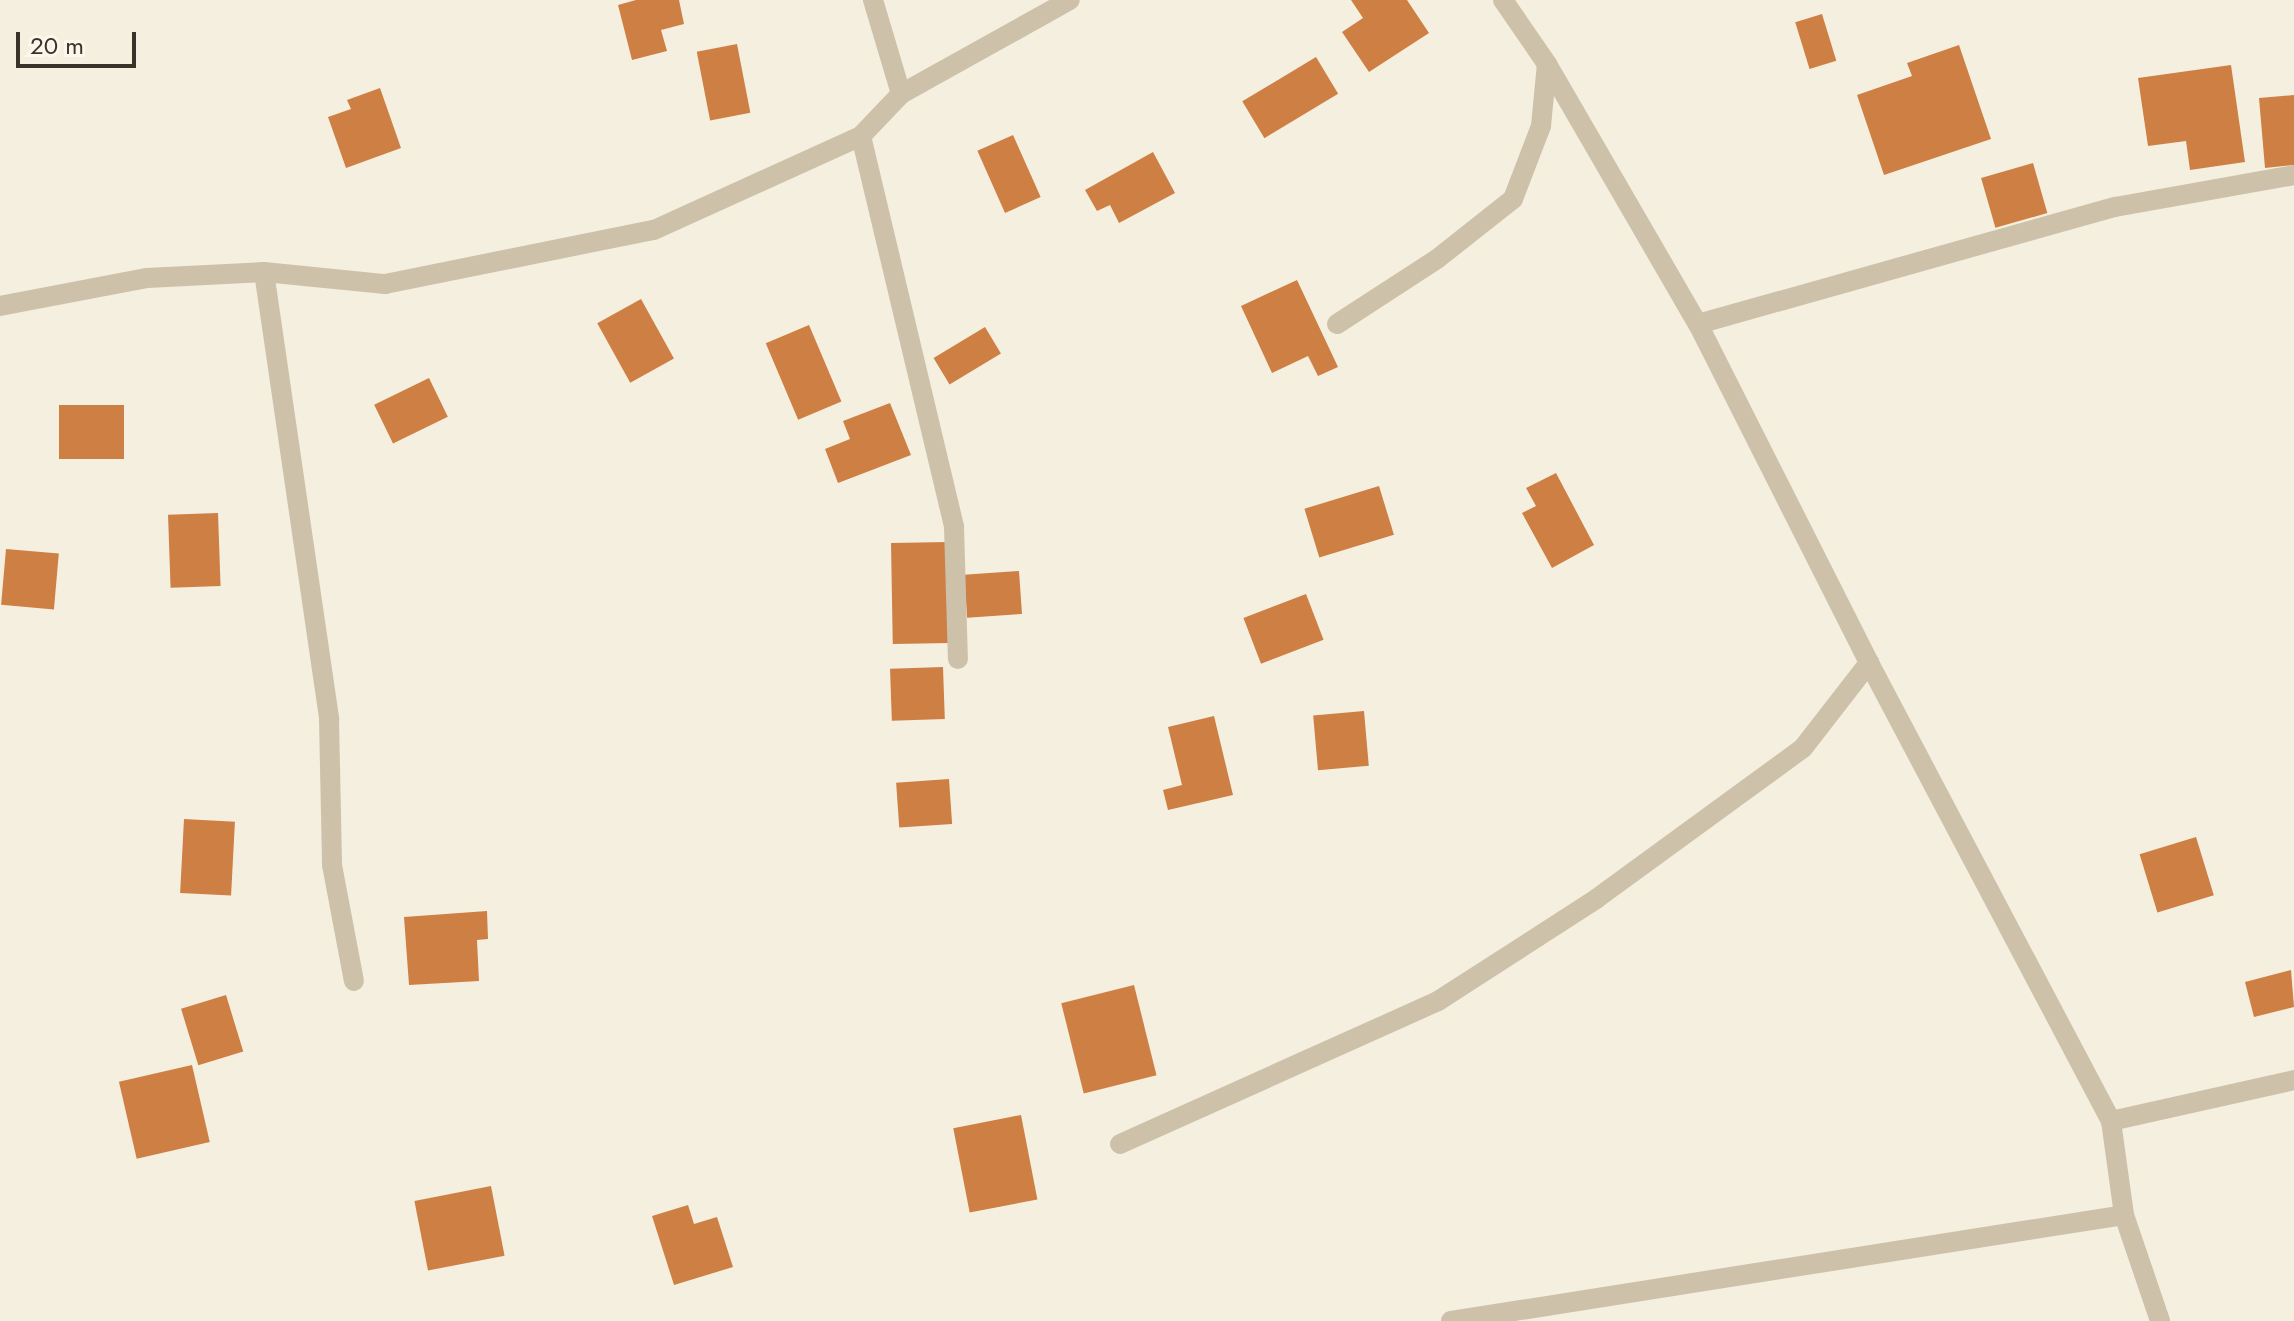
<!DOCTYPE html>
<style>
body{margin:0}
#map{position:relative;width:2294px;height:1321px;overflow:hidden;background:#f5efdf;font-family:Jost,sans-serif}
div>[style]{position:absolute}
.building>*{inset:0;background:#ce7f44;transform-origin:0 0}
.street>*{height:20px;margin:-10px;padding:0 10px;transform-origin:10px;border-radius:10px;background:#cec1aa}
span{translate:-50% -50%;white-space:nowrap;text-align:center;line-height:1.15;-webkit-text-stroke:6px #fbf7ec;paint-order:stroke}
.scale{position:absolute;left:16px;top:32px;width:120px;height:36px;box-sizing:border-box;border:4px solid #3b332a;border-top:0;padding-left:10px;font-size:24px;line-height:28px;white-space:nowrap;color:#3b332a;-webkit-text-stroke:6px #fbf7ec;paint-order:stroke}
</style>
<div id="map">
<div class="building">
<i style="clip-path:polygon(636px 0,679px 0,684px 24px,661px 30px,667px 51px,632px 60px,618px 5px)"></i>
<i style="clip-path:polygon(1351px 0,1407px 0,1429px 33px,1369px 72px,1342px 32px,1363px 18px)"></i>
<i style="left:1822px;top:14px;width:49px;height:28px;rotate:73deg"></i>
<i style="left:737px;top:44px;width:70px;height:41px;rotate:79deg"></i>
<i style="clip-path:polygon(1959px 45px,1991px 139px,1884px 175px,1857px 95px,1912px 76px,1907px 63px)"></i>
<i style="left:1316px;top:57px;width:43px;height:86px;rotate:59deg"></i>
<i style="clip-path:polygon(2231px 65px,2245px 162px,2190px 170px,2186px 141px,2148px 146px,2138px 78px)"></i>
<i style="clip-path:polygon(380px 88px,401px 148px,346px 168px,328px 117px,351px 109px,347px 100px)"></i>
<i style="clip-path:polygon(2294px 95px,2294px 165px,2265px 168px,2259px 98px)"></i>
<i style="left:1013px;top:135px;width:68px;height:39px;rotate:66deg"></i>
<i style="clip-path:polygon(1153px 152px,1175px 193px,1119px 223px,1110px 205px,1097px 211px,1085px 190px)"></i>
<i style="left:2033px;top:163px;width:52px;height:54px;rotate:74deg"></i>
<i style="clip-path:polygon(1297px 280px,1338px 367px,1318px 376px,1308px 356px,1272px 373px,1241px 306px)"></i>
<i style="left:641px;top:299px;width:68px;height:50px;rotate:61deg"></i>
<i style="left:809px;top:325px;width:83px;height:47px;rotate:67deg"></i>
<i style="left:985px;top:327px;width:31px;height:60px;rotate:59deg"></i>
<i style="left:429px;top:378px;width:43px;height:61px;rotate:64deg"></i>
<i style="clip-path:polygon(890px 403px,911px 455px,838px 483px,825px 449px,850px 439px,843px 421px)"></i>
<i style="left:59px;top:405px;width:65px;height:54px"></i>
<i style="clip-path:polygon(1556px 473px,1594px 545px,1552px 568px,1522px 513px,1536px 506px,1526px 488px)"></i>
<i style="left:1379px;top:486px;width:51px;height:78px;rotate:73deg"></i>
<i style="left:218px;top:513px;width:73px;height:50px;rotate:88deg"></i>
<i style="left:948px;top:542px;width:101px;height:57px;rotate:89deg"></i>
<i style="left:6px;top:549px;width:53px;height:56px;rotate:5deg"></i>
<i style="left:1019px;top:571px;width:43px;height:55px;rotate:86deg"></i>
<i style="left:1306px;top:594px;width:49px;height:67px;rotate:69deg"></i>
<i style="left:943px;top:667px;width:52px;height:53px;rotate:88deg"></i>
<i style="left:1364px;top:711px;width:55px;height:51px;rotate:85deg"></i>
<i style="clip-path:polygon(1214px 716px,1233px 795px,1168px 810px,1163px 790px,1182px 785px,1168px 727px)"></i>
<i style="left:949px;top:779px;width:45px;height:53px;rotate:86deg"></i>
<i style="left:184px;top:819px;width:51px;height:74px;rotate:3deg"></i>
<i style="left:2196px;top:837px;width:61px;height:59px;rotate:73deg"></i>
<i style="clip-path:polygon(487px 911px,488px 939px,477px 940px,479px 981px,409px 985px,404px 917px)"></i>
<i style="clip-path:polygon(2291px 970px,2294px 1007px,2254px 1017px,2245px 982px)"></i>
<i style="left:1134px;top:985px;width:93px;height:75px;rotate:76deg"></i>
<i style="left:226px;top:995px;width:59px;height:47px;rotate:73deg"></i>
<i style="left:192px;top:1065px;width:79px;height:75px;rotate:77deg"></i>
<i style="left:1021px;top:1115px;width:86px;height:69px;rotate:79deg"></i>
<i style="left:491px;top:1186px;width:71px;height:78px;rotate:79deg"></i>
<i style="clip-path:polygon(688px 1205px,694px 1224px,717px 1217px,733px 1267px,674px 1285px,652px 1216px)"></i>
</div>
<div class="street">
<i style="left:873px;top:0;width:98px;rotate:73.4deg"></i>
<i style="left:1503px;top:0;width:78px;rotate:55.5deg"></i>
<i style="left:1547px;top:64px;width:301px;rotate:59.9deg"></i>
<i style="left:1698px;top:324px;width:380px;rotate:63.2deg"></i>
<i style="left:1869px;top:663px;width:518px;rotate:62.15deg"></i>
<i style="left:2111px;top:1121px;width:95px;rotate:82.1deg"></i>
<i style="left:2124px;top:1215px;width:112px;rotate:71.2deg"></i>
<i style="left:861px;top:136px;width:402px;rotate:76.6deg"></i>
<i style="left:954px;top:527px;width:132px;rotate:88.3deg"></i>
<i style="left:264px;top:272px;width:452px;rotate:81.7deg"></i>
<i style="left:329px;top:719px;width:146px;rotate:88.8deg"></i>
<i style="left:332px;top:865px;width:118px;rotate:79.3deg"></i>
<i style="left:0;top:306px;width:150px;rotate:-10.8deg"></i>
<i style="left:147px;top:278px;width:117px;rotate:-2.9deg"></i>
<i style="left:264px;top:272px;width:122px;rotate:5.7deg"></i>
<i style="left:385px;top:284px;width:274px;rotate:-11.4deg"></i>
<i style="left:654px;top:230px;width:227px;rotate:-24.4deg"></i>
<i style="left:861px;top:136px;width:58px;rotate:-46.4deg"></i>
<i style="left:901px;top:94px;width:193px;rotate:-29.1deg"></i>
<i style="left:1337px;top:324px;width:119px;rotate:-33deg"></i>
<i style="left:1437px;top:259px;width:97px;rotate:-38.3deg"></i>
<i style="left:1513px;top:199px;width:78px;rotate:-69deg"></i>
<i style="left:1541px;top:126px;width:62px;rotate:-84.5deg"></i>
<i style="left:1698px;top:324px;width:433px;rotate:-15.7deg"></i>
<i style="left:2115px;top:207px;width:182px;rotate:-10.1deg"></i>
<i style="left:2111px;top:1121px;width:188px;rotate:-12.6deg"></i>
<i style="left:1120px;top:1144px;width:349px;rotate:-24.2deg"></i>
<i style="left:1438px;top:1001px;width:188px;rotate:-32.8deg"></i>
<i style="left:1596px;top:899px;width:256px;rotate:-36.1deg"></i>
<i style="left:1803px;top:748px;width:108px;rotate:-52.2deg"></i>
<i style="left:1451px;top:1321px;width:681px;rotate:-8.95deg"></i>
</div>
<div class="scale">20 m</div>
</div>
